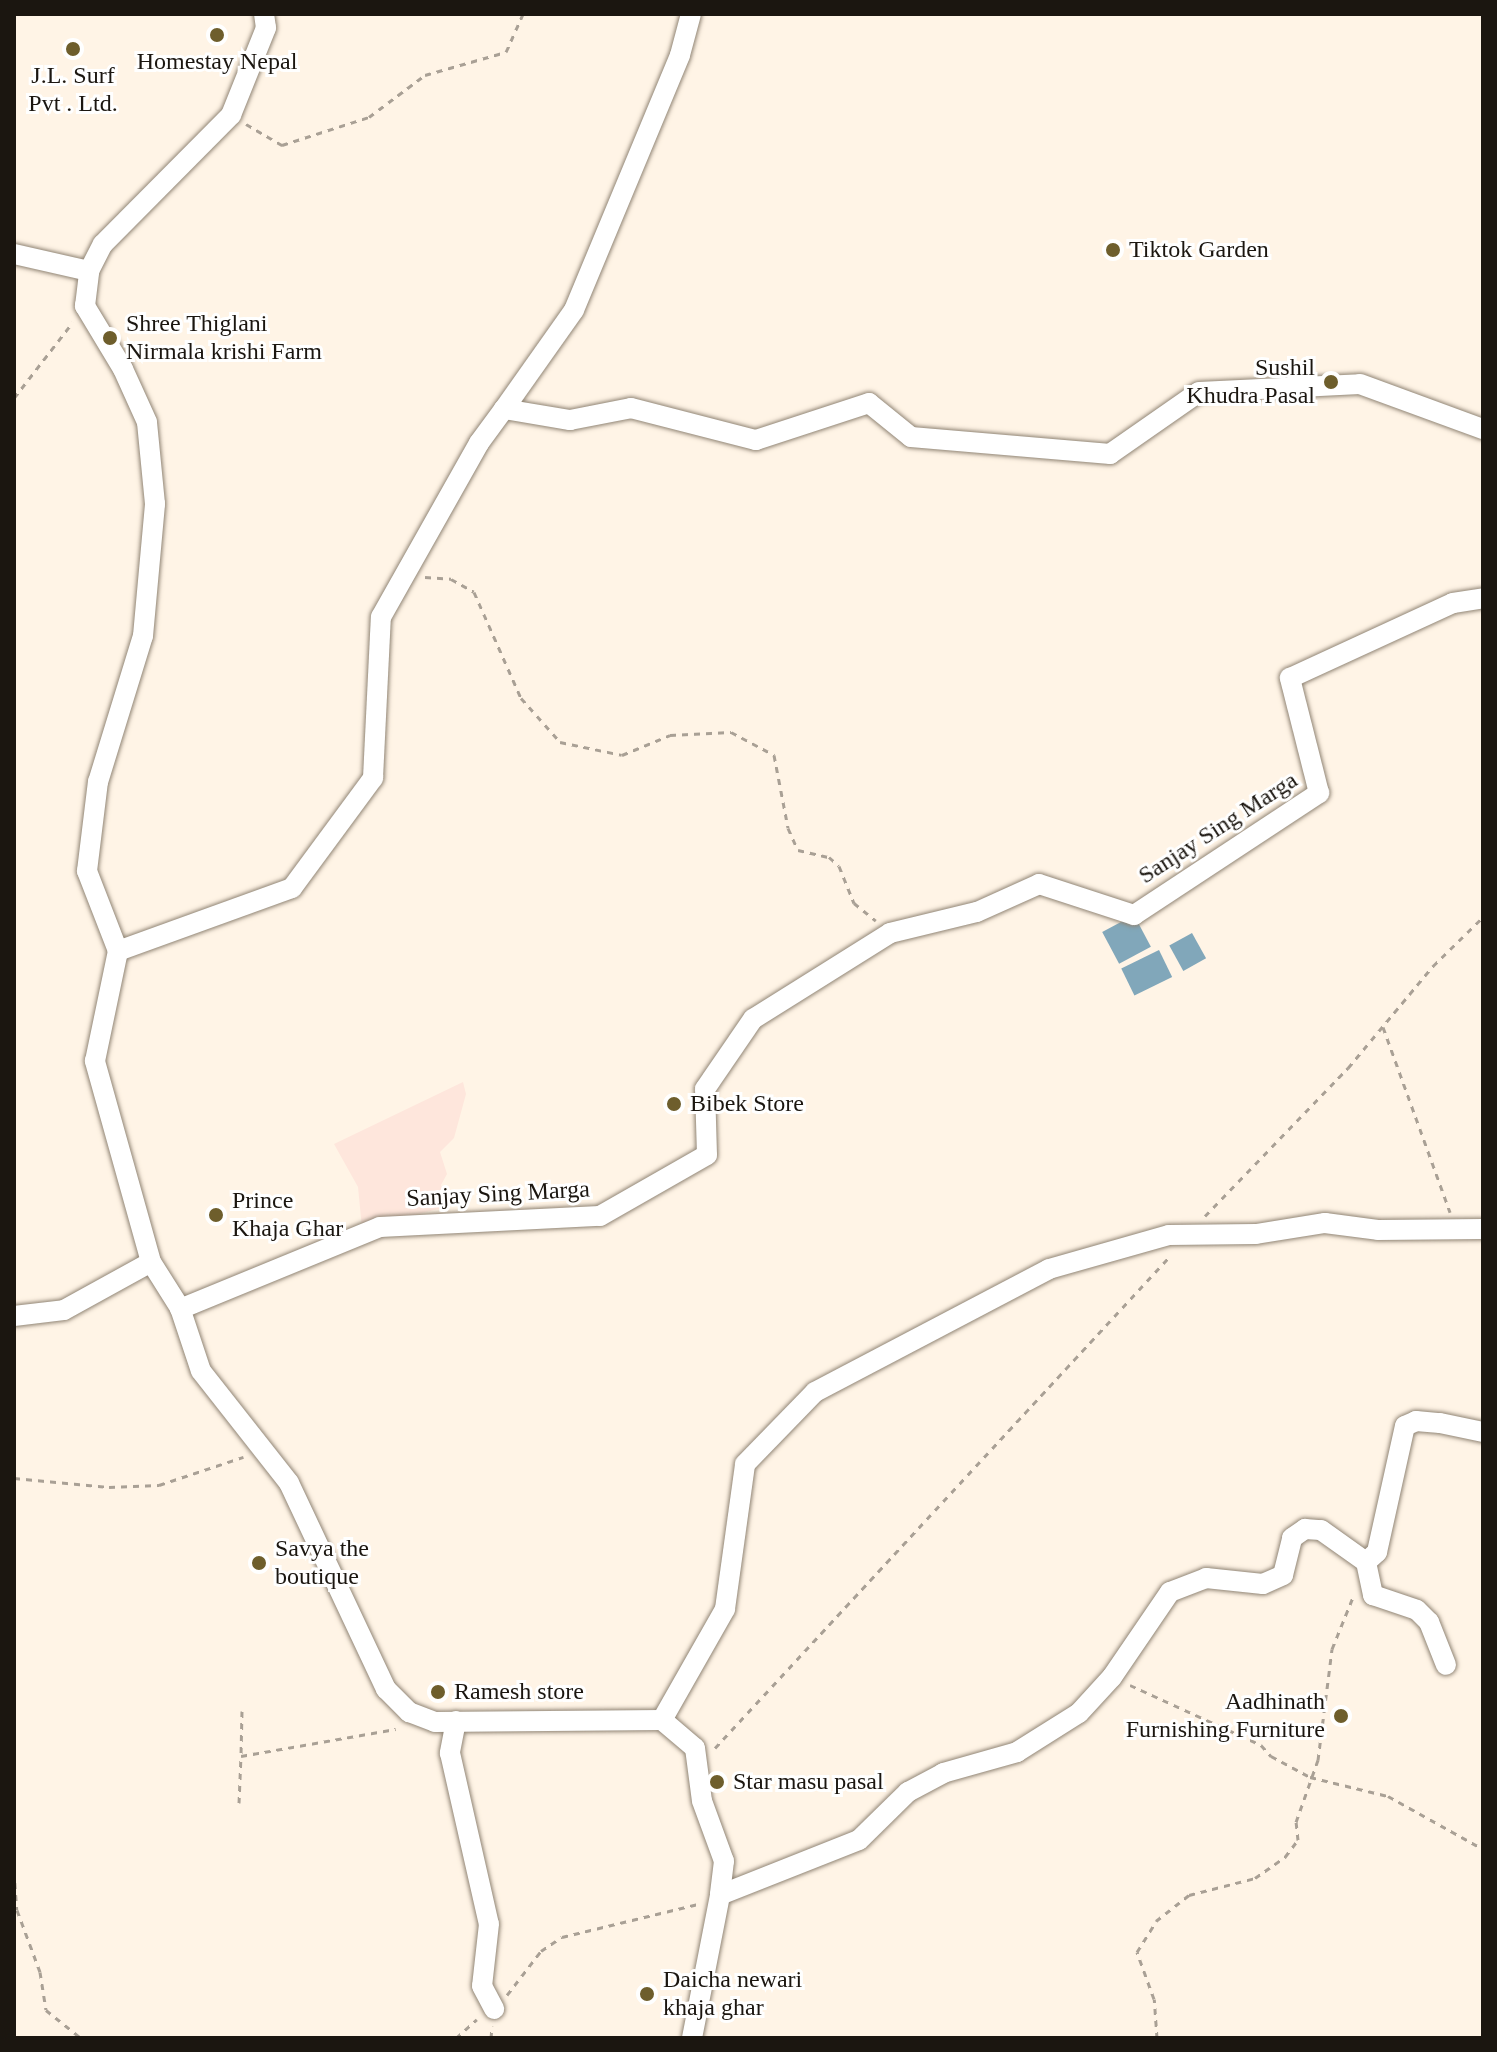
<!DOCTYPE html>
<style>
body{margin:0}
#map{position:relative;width:1497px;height:2052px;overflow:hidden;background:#fff4e6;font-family:"Times New Roman",serif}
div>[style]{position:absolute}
.industrial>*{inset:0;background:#fee6dc}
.water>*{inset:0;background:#81a7ba;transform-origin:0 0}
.path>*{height:3px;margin-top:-1.5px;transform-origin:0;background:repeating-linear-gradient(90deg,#a9a095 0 6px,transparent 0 12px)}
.roads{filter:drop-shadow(0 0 2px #918575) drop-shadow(0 0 2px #918575)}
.minor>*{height:20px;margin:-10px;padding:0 10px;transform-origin:10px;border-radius:10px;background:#fff}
.dots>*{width:22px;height:22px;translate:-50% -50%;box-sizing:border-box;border:4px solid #fff;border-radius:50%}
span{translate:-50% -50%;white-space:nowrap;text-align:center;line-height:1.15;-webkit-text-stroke:6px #fff;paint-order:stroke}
.poi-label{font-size:24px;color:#1b1610}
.left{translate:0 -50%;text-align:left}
.right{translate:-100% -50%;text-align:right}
.street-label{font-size:24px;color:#1b1610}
.frame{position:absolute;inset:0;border:16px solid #1b1610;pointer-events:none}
</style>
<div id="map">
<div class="industrial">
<i style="clip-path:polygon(463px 1082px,466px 1094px,454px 1138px,440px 1152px,447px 1174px,441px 1185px,450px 1206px,362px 1228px,358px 1187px,334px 1144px)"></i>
</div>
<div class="water">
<i style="left:1134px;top:915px;width:36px;height:36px;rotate:62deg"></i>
<i style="left:1192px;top:933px;width:29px;height:26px;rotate:61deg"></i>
<i style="left:1159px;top:950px;width:30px;height:42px;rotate:64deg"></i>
</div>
<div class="path">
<i style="left:246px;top:124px;width:42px;rotate:30.3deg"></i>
<i style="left:282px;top:145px;width:91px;rotate:-17.8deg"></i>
<i style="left:369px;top:117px;width:70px;rotate:-36.9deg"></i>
<i style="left:425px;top:75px;width:84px;rotate:-15.9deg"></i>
<i style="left:506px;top:52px;width:42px;rotate:-65.9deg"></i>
<i style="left:14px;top:398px;width:96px;rotate:-52.2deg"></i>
<i style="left:425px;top:577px;width:26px;rotate:4deg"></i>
<i style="left:451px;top:579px;width:26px;rotate:29deg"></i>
<i style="left:474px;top:592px;width:116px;rotate:66.1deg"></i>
<i style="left:521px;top:698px;width:59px;rotate:48.4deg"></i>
<i style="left:560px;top:742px;width:63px;rotate:11.8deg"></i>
<i style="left:622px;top:755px;width:52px;rotate:-22.6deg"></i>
<i style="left:670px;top:735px;width:61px;rotate:-2.8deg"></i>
<i style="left:731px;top:732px;width:49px;rotate:28.1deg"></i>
<i style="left:774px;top:755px;width:74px;rotate:79.1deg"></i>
<i style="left:788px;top:828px;width:24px;rotate:66deg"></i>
<i style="left:798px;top:850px;width:32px;rotate:13deg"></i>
<i style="left:829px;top:857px;width:13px;rotate:42deg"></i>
<i style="left:839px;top:866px;width:40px;rotate:68deg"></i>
<i style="left:854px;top:903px;width:28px;rotate:39deg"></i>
<i style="left:1383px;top:1027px;width:197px;rotate:70.1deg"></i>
<i style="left:1205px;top:1216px;width:206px;rotate:-46deg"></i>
<i style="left:1348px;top:1068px;width:133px;rotate:-50.2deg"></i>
<i style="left:1433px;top:966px;width:70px;rotate:-44.4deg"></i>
<i style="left:14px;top:1478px;width:95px;rotate:5.4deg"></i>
<i style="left:109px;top:1487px;width:50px;rotate:-2.3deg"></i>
<i style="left:159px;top:1485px;width:89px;rotate:-18.4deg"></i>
<i style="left:1130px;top:1685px;width:144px;rotate:24.6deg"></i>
<i style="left:1261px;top:1745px;width:15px;rotate:48deg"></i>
<i style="left:1271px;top:1756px;width:44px;rotate:28.3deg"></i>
<i style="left:1310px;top:1777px;width:80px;rotate:13.7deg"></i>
<i style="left:1388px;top:1796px;width:109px;rotate:29.2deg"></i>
<i style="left:242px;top:1711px;width:45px;rotate:91.3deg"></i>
<i style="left:241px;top:1756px;width:157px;rotate:-9.9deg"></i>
<i style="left:715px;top:1748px;width:672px;rotate:-47.23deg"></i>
<i style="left:239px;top:1803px;width:47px;rotate:-87.6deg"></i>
<i style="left:14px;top:1871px;width:39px;rotate:86deg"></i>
<i style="left:17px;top:1910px;width:66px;rotate:69.6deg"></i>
<i style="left:40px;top:1972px;width:38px;rotate:81deg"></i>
<i style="left:46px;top:2010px;width:45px;rotate:38.7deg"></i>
<i style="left:507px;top:1995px;width:56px;rotate:-52.3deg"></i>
<i style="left:541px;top:1951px;width:25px;rotate:-34deg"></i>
<i style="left:562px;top:1937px;width:140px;rotate:-13.6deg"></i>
<i style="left:456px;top:2038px;width:28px;rotate:-42deg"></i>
<i style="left:491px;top:2038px;width:12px;rotate:-85deg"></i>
<i style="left:1157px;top:2038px;width:39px;rotate:-94deg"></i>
<i style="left:1154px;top:1999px;width:50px;rotate:-109.9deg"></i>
<i style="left:1137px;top:1952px;width:36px;rotate:-58deg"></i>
<i style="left:1156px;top:1921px;width:42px;rotate:-38.2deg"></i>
<i style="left:1189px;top:1895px;width:68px;rotate:-14.4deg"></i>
<i style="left:1255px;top:1878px;width:37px;rotate:-35deg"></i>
<i style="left:1285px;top:1857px;width:21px;rotate:-53deg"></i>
<i style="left:1298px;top:1840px;width:18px;rotate:-96deg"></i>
<i style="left:1296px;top:1822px;width:66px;rotate:-70.5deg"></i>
<i style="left:1318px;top:1760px;width:112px;rotate:-82.8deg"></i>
<i style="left:1332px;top:1649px;width:56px;rotate:-68deg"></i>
</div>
<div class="roads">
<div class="minor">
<i style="left:14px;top:254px;width:77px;rotate:12.8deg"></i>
<i style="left:504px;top:409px;width:121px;rotate:-54.7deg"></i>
<i style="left:574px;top:310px;width:276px;rotate:-67.4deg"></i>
<i style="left:680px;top:55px;width:42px;rotate:-75deg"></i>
<i style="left:118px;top:951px;width:185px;rotate:-19.9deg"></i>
<i style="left:292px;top:888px;width:137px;rotate:-53.6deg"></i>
<i style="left:373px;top:778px;width:161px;rotate:-87.2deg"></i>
<i style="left:381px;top:617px;width:200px;rotate:-60.6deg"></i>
<i style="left:479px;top:443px;width:42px;rotate:-53.7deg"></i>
<i style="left:504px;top:409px;width:67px;rotate:9.5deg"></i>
<i style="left:570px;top:420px;width:62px;rotate:-11.1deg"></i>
<i style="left:631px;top:408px;width:129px;rotate:14.4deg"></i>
<i style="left:756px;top:440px;width:119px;rotate:-18.1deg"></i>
<i style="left:869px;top:403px;width:54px;rotate:39deg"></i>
<i style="left:911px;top:437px;width:200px;rotate:4.9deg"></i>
<i style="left:1110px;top:454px;width:108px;rotate:-34.9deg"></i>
<i style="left:1199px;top:392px;width:161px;rotate:-2.8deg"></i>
<i style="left:1360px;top:384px;width:131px;rotate:20.1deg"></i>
<i style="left:151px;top:1262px;width:54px;rotate:57.8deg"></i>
<i style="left:180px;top:1308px;width:66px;rotate:71.6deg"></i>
<i style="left:201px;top:1371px;width:142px;rotate:51.8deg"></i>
<i style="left:289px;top:1483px;width:228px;rotate:64.8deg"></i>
<i style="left:386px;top:1689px;width:33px;rotate:45deg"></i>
<i style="left:409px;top:1712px;width:28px;rotate:21deg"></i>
<i style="left:435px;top:1722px;width:227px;rotate:-0.5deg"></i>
<i style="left:662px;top:1720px;width:43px;rotate:40.3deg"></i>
<i style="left:695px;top:1748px;width:53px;rotate:82.5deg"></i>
<i style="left:702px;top:1801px;width:64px;rotate:69.9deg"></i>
<i style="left:724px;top:1861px;width:34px;rotate:97deg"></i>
<i style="left:180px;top:1309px;width:216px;rotate:-22.3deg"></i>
<i style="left:380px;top:1227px;width:220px;rotate:-2.9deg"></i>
<i style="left:600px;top:1216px;width:123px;rotate:-29.7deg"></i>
<i style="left:707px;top:1155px;width:66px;rotate:-91.7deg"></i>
<i style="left:705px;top:1089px;width:85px;rotate:-55.6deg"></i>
<i style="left:753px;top:1019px;width:162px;rotate:-32.1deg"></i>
<i style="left:890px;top:933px;width:89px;rotate:-13.6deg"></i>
<i style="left:977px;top:912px;width:68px;rotate:-24.3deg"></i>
<i style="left:1039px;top:884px;width:100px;rotate:18.1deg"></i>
<i style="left:1134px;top:915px;width:222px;rotate:-33.4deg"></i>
<i style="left:1319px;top:793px;width:119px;rotate:-104.2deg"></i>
<i style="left:1290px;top:678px;width:179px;rotate:-24.7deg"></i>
<i style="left:1453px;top:603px;width:30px;rotate:-9deg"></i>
<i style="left:14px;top:1316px;width:50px;rotate:-6.8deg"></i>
<i style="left:64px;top:1310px;width:99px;rotate:-28.9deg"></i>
<i style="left:151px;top:1262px;width:209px;rotate:-105.6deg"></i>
<i style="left:95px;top:1061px;width:112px;rotate:-78.2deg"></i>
<i style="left:118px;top:951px;width:86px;rotate:-111.2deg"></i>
<i style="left:87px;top:871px;width:90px;rotate:-83deg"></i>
<i style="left:98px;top:782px;width:153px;rotate:-72.9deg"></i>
<i style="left:143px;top:636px;width:133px;rotate:-84.8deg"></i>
<i style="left:155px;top:504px;width:82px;rotate:-95.6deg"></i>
<i style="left:147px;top:422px;width:58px;rotate:-114.4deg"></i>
<i style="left:123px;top:369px;width:74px;rotate:-121.1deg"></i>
<i style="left:85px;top:306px;width:35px;rotate:-83deg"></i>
<i style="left:89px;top:271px;width:30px;rotate:-63deg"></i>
<i style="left:103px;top:244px;width:182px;rotate:-45.2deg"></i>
<i style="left:231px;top:115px;width:94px;rotate:-68.1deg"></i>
<i style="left:266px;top:28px;width:14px;rotate:-98deg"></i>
<i style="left:1366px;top:1562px;width:34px;rotate:78deg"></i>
<i style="left:1373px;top:1595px;width:46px;rotate:18.8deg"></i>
<i style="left:1417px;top:1610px;width:17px;rotate:45deg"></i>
<i style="left:1429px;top:1622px;width:46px;rotate:68.4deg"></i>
<i style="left:662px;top:1720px;width:128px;rotate:-60.4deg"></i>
<i style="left:725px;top:1609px;width:146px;rotate:-82.1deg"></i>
<i style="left:745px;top:1464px;width:100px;rotate:-45.8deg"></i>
<i style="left:815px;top:1392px;width:264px;rotate:-27.7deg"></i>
<i style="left:1049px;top:1269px;width:125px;rotate:-15.8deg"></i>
<i style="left:1169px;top:1235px;width:87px;rotate:-0.7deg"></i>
<i style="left:1256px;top:1234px;width:70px;rotate:-9.1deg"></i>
<i style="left:1325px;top:1223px;width:53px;rotate:7.5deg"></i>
<i style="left:1378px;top:1230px;width:105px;rotate:-0.5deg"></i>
<i style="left:456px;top:1721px;width:33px;rotate:101deg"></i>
<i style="left:450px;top:1753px;width:175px;rotate:77.2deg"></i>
<i style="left:489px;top:1924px;width:62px;rotate:96.4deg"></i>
<i style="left:482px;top:1986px;width:26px;rotate:62deg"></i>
<i style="left:692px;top:2038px;width:146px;rotate:-78.9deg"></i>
<i style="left:720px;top:1895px;width:149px;rotate:-21.6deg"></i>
<i style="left:859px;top:1840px;width:69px;rotate:-44.4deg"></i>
<i style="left:908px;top:1792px;width:40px;rotate:-28deg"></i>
<i style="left:943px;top:1773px;width:77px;rotate:-15.8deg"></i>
<i style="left:1017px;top:1752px;width:73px;rotate:-32.2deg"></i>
<i style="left:1079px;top:1713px;width:49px;rotate:-47.5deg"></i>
<i style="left:1112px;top:1677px;width:103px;rotate:-55.7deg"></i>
<i style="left:1170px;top:1592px;width:39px;rotate:-21deg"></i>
<i style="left:1206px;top:1578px;width:57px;rotate:6deg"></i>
<i style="left:1263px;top:1584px;width:22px;rotate:-24deg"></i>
<i style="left:1283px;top:1575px;width:38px;rotate:-76deg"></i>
<i style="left:1292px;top:1538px;width:16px;rotate:-35deg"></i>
<i style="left:1305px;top:1529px;width:16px;rotate:4deg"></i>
<i style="left:1321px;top:1530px;width:55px;rotate:35.4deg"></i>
<i style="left:1366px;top:1562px;width:15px;rotate:-42deg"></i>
<i style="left:1377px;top:1552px;width:129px;rotate:-77.5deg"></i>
<i style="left:1405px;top:1426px;width:12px;rotate:-24deg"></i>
<i style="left:1416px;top:1421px;width:24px;rotate:5deg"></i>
<i style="left:1440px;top:1423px;width:44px;rotate:11.8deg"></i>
</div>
</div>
<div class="dots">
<i style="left:217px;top:35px;background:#6e5e2c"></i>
<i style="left:73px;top:49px;background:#6e5e2c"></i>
<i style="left:1113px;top:250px;background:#6e5e2c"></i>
<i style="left:110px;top:338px;background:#6e5e2c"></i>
<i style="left:1331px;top:382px;background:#6e5e2c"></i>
<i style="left:674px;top:1104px;background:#6e5e2c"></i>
<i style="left:216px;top:1215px;background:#6e5e2c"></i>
<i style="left:259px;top:1563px;background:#6e5e2c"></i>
<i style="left:438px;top:1692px;background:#6e5e2c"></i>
<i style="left:1341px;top:1716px;background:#6e5e2c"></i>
<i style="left:717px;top:1782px;background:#6e5e2c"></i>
<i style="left:647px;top:1994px;background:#6e5e2c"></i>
</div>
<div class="poi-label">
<span style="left:217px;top:62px">Homestay Nepal</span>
<span style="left:73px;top:90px">J.L. Surf<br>Pvt . Ltd.</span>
<span class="left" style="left:1129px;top:250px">Tiktok Garden</span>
<span class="left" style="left:126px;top:338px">Shree Thiglani<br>Nirmala krishi Farm</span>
<span class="right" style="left:1315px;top:382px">Sushil<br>Khudra Pasal</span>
<span class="left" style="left:690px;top:1104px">Bibek Store</span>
<span class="left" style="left:232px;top:1215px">Prince<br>Khaja Ghar</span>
<span class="left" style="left:275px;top:1563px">Savya the<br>boutique</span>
<span class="left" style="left:454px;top:1692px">Ramesh store</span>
<span class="right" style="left:1325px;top:1716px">Aadhinath<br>Furnishing Furniture</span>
<span class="left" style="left:733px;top:1782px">Star masu pasal</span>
<span class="left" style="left:663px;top:1994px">Daicha newari<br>khaja ghar</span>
</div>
<div class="street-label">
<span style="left:1218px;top:828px;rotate:-33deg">Sanjay Sing Marga</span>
<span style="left:498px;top:1194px;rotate:-3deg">Sanjay Sing Marga</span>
</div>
<div class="frame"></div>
</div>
